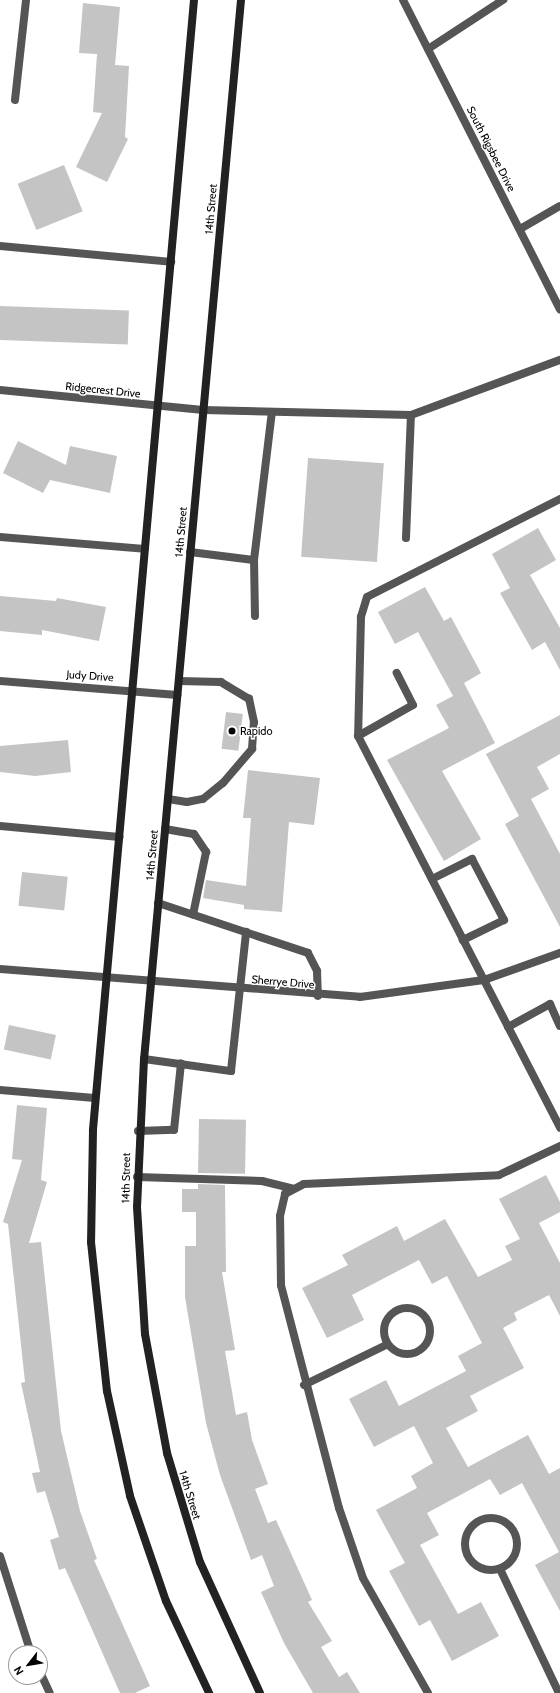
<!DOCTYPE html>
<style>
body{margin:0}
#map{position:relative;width:560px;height:1693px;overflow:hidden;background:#fff;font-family:Cabin,sans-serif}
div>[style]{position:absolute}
.building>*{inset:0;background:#c4c4c4;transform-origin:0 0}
.service>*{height:8px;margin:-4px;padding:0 4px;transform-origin:4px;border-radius:4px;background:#555}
.service>.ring{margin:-4px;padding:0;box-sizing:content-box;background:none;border:8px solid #555;border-radius:50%}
.minor>*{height:8px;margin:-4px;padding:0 4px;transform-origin:4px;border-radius:4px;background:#555}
.tertiary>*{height:8px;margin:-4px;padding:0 4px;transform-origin:4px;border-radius:4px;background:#555}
.secondary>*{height:8px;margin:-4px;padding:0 4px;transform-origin:4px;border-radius:4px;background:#222}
.dots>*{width:11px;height:11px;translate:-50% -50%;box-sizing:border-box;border:2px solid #fff;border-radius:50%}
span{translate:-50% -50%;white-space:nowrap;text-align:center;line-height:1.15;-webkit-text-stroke:3px #fff;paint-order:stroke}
.street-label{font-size:11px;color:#000}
.poi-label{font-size:11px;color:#000}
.left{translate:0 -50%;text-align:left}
.north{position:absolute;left:8px;top:1645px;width:40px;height:40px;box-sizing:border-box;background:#fff;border:1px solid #999;border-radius:50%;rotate:239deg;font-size:11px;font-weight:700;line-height:16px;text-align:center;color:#000}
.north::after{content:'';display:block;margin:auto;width:14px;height:18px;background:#000;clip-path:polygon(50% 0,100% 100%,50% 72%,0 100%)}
</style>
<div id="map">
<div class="building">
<i style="clip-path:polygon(83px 3px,120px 7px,115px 65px,129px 66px,125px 137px,128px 139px,107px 182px,76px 167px,102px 113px,93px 112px,97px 54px,79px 53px)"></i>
<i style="left:64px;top:165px;width:50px;height:50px;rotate:68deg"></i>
<i style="left:0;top:306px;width:129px;height:34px;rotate:2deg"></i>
<i style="clip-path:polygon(18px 441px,66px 465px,70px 446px,117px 456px,110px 493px,50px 480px,43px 493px,3px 473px)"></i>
<i style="left:308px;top:458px;width:76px;height:99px;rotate:4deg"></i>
<i style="clip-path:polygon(538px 528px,556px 560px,530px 575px,560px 628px,560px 670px,545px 642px,532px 650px,500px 593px,510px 588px,492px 554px)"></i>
<i style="clip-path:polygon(425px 587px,444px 621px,451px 617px,481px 673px,464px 683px,495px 743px,442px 771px,481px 839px,444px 861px,387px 760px,449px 728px,436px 705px,453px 696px,418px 632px,395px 644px,378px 612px)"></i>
<i style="clip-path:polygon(0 596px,56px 601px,57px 598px,106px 607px,99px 641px,42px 630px,42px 635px,0 631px)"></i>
<i style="left:226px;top:712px;width:17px;height:37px;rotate:7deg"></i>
<i style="clip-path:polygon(560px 715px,560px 754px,537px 767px,549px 789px,531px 799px,560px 854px,560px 927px,505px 824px,519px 816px,486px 754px)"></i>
<i style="clip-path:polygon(68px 740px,71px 772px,35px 776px,0 772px,0 746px)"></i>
<i style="clip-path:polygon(248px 770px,320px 778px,314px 825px,289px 822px,282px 912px,244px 909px,244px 905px,203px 898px,206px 880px,246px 886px,251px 818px,243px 818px)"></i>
<i style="left:22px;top:872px;width:46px;height:34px;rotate:6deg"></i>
<i style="left:9px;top:1025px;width:48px;height:25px;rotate:12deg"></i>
<i style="clip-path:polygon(17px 1105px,47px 1108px,41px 1180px,47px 1182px,29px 1243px,41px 1242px,61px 1431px,80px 1511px,97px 1559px,94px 1560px,150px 1686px,135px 1693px,120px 1693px,65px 1568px,59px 1570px,50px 1540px,59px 1537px,45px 1491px,37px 1493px,32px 1473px,40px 1472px,21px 1383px,25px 1382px,8px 1224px,3px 1222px,22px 1160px,12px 1159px)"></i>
<i style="left:199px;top:1119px;width:47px;height:54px;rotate:1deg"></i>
<i style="clip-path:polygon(546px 1175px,560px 1202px,560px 1212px,539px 1223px,560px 1263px,560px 1316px,549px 1295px,514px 1313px,517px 1320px,503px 1328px,524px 1368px,470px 1396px,478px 1411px,446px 1428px,468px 1467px,528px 1435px,549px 1474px,560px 1468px,560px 1611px,535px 1565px,559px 1552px,522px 1483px,500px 1495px,490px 1479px,427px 1513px,439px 1535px,420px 1545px,458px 1614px,481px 1602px,499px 1636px,452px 1661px,430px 1620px,419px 1626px,389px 1571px,405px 1563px,376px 1510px,417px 1488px,411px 1476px,433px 1463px,414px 1426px,374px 1447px,349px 1399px,386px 1380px,399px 1406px,466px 1371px,458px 1356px,482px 1343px,447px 1276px,432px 1284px,419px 1260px,352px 1295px,364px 1320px,327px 1338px,302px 1288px,348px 1265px,342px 1255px,397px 1226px,404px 1241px,445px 1219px,478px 1277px,512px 1260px,505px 1246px,520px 1239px,499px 1199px)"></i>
<i style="clip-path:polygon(198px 1184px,225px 1185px,226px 1272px,222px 1272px,235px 1350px,225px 1351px,236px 1415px,247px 1412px,252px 1440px,268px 1484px,255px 1489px,268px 1523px,276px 1520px,312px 1600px,308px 1602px,332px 1641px,321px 1647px,339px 1677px,347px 1672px,360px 1693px,313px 1693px,284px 1643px,261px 1592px,274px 1586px,262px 1555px,251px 1560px,220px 1475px,206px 1423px,185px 1297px,185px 1246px,196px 1246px,196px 1212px,182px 1212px,182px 1189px,198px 1189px)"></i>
</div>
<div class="service">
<i style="left:428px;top:49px;width:90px;rotate:-33.2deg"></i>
<i style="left:520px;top:229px;width:46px;rotate:-29.9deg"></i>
<i style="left:0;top:246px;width:172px;rotate:5.3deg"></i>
<i style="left:203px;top:410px;width:208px;rotate:1.4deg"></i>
<i style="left:411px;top:415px;width:159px;rotate:-20.3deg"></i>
<i style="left:560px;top:499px;width:216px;rotate:153.1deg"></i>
<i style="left:367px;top:597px;width:21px;rotate:107deg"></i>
<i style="left:361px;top:617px;width:119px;rotate:91.4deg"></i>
<i style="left:358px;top:736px;width:441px;rotate:62.7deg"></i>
<i style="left:0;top:537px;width:145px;rotate:4.7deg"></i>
<i style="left:406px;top:538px;width:123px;rotate:-87.7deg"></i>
<i style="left:190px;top:552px;width:64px;rotate:7.1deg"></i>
<i style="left:255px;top:616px;width:56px;rotate:-91deg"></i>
<i style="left:254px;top:560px;width:149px;rotate:-83.1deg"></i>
<i style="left:358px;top:736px;width:63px;rotate:-29.4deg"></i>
<i style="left:413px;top:705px;width:36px;rotate:-117deg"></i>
<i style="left:168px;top:799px;width:19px;rotate:9deg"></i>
<i style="left:187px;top:802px;width:16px;rotate:-11deg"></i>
<i style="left:203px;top:799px;width:26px;rotate:-39deg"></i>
<i style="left:223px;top:783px;width:45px;rotate:-49.5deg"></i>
<i style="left:252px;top:749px;width:27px;rotate:-86deg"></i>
<i style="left:254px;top:722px;width:24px;rotate:-102deg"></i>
<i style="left:249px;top:699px;width:33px;rotate:-149deg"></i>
<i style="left:221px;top:682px;width:42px;rotate:-178.6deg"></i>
<i style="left:0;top:826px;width:120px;rotate:5.3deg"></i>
<i style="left:165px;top:829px;width:29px;rotate:10deg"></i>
<i style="left:194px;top:834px;width:22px;rotate:56deg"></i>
<i style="left:206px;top:852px;width:64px;rotate:101.7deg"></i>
<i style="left:432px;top:879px;width:45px;rotate:-26.6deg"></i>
<i style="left:472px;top:859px;width:69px;rotate:62.3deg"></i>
<i style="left:504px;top:920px;width:46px;rotate:154deg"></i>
<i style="left:158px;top:903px;width:158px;rotate:18.4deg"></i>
<i style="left:308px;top:953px;width:20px;rotate:63deg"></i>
<i style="left:317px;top:971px;width:25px;rotate:88deg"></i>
<i style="left:508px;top:1027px;width:48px;rotate:-28.7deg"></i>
<i style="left:550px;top:1004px;width:24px;rotate:66deg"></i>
<i style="left:144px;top:1059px;width:88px;rotate:7.9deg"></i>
<i style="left:231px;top:1071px;width:140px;rotate:-83.8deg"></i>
<i style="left:0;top:1090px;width:95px;rotate:4.8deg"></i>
<i style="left:138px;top:1131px;width:36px;rotate:-2deg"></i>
<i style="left:174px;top:1130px;width:67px;rotate:-84deg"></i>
<i style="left:137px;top:1177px;width:125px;rotate:1.8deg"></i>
<i style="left:262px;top:1181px;width:32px;rotate:14deg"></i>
<i class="ring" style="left:384px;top:1308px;width:38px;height:38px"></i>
<i style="left:304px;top:1385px;width:93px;rotate:-26deg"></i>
<i class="ring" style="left:465px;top:1518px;width:44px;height:44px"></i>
<i style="left:0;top:1556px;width:102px;rotate:72.3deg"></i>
<i style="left:500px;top:1569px;width:137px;rotate:64.6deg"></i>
<i style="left:40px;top:1672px;width:23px;rotate:65deg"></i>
<i style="left:428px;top:1693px;width:132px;rotate:-119.5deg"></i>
<i style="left:363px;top:1578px;width:74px;rotate:-108.9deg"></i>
<i style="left:339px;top:1508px;width:230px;rotate:-104.6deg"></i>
<i style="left:281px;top:1285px;width:69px;rotate:-90.8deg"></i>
<i style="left:280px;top:1216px;width:23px;rotate:-77deg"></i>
<i style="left:285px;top:1194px;width:21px;rotate:-28deg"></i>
<i style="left:304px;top:1184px;width:195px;rotate:-2.6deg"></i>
<i style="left:499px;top:1175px;width:68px;rotate:-25.4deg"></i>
</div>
<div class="minor">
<i style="left:15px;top:100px;width:101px;rotate:-83.7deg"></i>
<i style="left:0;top:390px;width:204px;rotate:5.6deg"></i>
<i style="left:0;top:681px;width:178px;rotate:4.5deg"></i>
<i style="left:0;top:969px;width:361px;rotate:4.4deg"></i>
<i style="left:360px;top:997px;width:125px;rotate:-7.8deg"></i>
<i style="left:484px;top:980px;width:81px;rotate:-19.6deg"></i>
</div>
<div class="tertiary">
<i style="left:403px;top:0;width:347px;rotate:63.1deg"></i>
</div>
<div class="secondary">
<i style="left:194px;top:0;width:1135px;rotate:95.11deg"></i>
<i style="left:93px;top:1130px;width:112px;rotate:91deg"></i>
<i style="left:91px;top:1242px;width:150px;rotate:83.9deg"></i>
<i style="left:107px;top:1391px;width:107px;rotate:77.6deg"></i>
<i style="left:130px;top:1496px;width:111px;rotate:71.1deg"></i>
<i style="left:166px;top:1601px;width:102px;rotate:64.9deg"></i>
<i style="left:241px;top:0;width:1063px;rotate:95.23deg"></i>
<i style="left:144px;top:1059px;width:148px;rotate:92.7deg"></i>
<i style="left:137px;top:1207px;width:127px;rotate:86.4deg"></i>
<i style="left:145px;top:1334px;width:121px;rotate:79.5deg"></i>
<i style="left:167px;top:1453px;width:114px;rotate:73.2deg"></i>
<i style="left:200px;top:1562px;width:144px;rotate:65.4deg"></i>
</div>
<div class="dots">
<i style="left:232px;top:731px;background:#000"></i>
</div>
<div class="street-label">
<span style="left:491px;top:149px;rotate:63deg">South Rigsbee Drive</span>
<span style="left:211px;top:209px;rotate:-85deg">14th Street</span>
<span style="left:103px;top:390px;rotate:6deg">Ridgecrest Drive</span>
<span style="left:181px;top:532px;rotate:-85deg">14th Street</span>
<span style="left:90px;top:676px;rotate:4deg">Judy Drive</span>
<span style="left:152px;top:855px;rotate:-85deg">14th Street</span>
<span style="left:283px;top:982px;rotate:5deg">Sherrye Drive</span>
<span style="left:126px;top:1178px;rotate:-89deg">14th Street</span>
<span style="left:190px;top:1495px;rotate:73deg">14th Street</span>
</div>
<div class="poi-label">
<span class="left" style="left:240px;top:731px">Rapido</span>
</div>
<div class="north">N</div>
</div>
